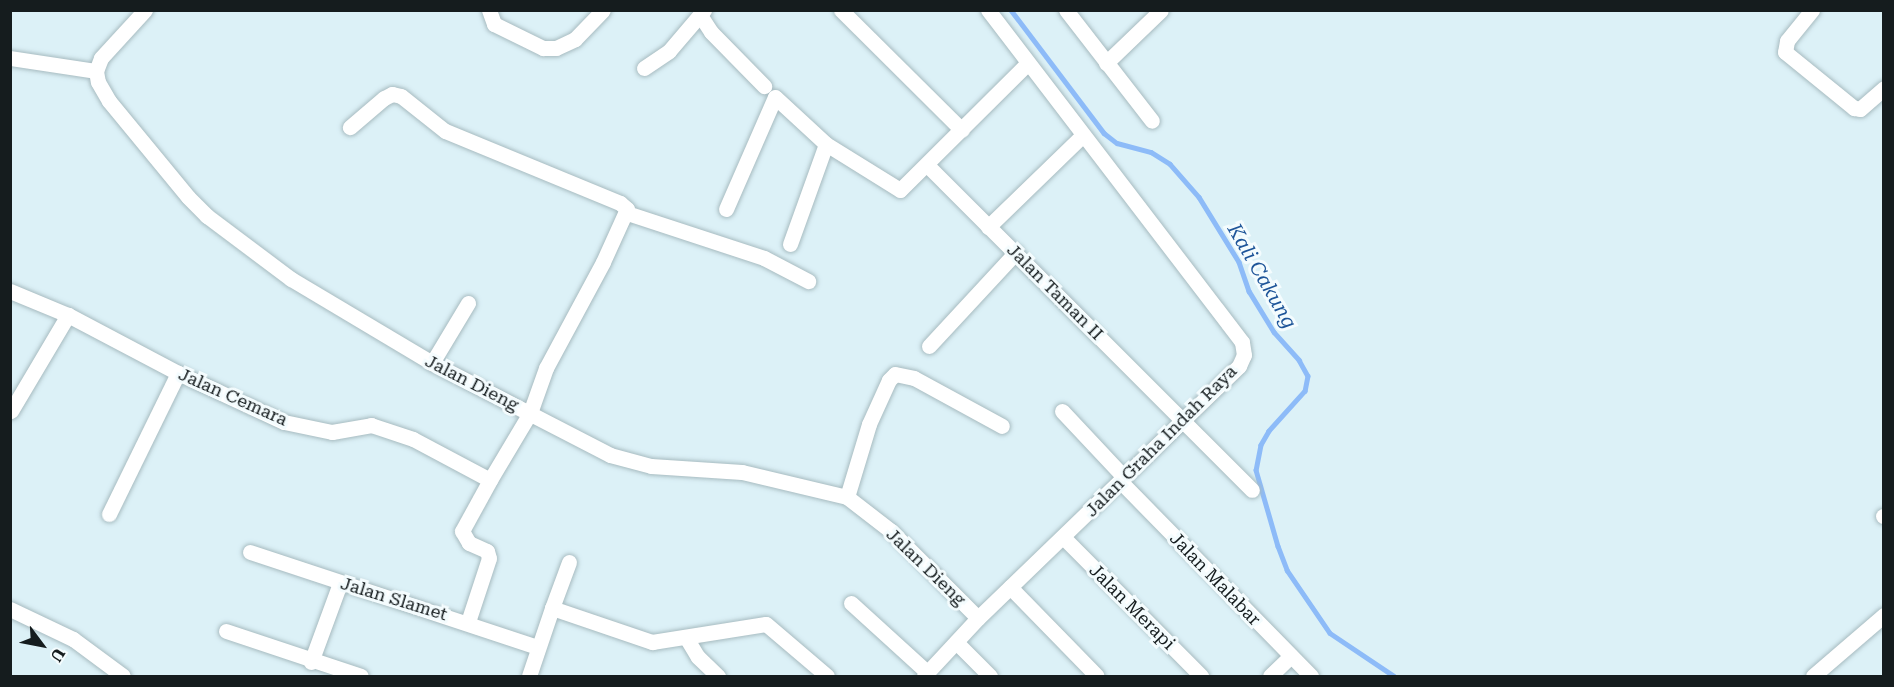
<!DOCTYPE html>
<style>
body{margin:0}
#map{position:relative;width:1894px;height:687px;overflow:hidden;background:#dcf1f7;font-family:"Roboto Serif",serif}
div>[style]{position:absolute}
.stream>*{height:4.5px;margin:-2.25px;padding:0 2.25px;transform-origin:2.25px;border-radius:2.25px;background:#8dbbf8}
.roads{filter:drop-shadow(0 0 2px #a7bbc0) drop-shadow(0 0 2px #a7bbc0)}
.minor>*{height:15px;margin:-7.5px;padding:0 7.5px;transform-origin:7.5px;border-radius:7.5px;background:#fff}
span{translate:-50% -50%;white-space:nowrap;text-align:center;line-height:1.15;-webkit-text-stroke:6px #f4fcfe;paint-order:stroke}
.street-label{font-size:18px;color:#151c1e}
.water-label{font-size:20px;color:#1e5599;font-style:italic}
.frame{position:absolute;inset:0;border:12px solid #151c1e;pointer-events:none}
.north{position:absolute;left:12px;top:615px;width:60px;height:60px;-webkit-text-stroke:4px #f4fcfe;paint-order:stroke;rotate:122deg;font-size:16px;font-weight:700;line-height:24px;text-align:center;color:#151c1e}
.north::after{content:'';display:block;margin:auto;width:21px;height:27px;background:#151c1e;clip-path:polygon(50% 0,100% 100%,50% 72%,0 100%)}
</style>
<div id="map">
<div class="stream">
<i style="left:1011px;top:10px;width:154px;rotate:52.9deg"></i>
<i style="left:1104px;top:133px;width:16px;rotate:38deg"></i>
<i style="left:1117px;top:143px;width:35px;rotate:15deg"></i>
<i style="left:1151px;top:152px;width:22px;rotate:32deg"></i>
<i style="left:1170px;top:164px;width:44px;rotate:48.7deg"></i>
<i style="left:1199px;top:197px;width:76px;rotate:58.4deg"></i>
<i style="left:1239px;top:262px;width:31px;rotate:71deg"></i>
<i style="left:1249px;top:291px;width:48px;rotate:58.6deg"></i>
<i style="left:1274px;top:332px;width:38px;rotate:48deg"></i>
<i style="left:1299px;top:360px;width:18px;rotate:61deg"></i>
<i style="left:1308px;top:376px;width:15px;rotate:101deg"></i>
<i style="left:1305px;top:391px;width:54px;rotate:132deg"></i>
<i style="left:1269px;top:431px;width:16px;rotate:120deg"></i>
<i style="left:1261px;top:445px;width:25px;rotate:101deg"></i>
<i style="left:1256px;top:470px;width:79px;rotate:73.9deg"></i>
<i style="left:1278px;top:546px;width:26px;rotate:69deg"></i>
<i style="left:1287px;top:570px;width:76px;rotate:55.7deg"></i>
<i style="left:1330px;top:633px;width:77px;rotate:33.9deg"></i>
</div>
<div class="roads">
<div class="minor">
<i style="left:145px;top:10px;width:65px;rotate:132.5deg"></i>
<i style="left:101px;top:58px;width:14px;rotate:111deg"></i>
<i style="left:96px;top:71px;width:11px;rotate:80deg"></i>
<i style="left:98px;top:82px;width:22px;rotate:60deg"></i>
<i style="left:109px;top:101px;width:124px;rotate:50.5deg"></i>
<i style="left:188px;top:197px;width:27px;rotate:45deg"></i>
<i style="left:207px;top:216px;width:105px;rotate:36.9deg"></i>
<i style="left:291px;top:279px;width:164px;rotate:30.8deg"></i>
<i style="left:432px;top:363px;width:200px;rotate:27.3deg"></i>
<i style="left:610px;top:455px;width:42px;rotate:15deg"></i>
<i style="left:651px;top:466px;width:91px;rotate:3.8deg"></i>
<i style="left:742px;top:472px;width:108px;rotate:13.4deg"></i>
<i style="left:847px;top:497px;width:56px;rotate:37.7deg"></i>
<i style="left:891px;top:531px;width:123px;rotate:45deg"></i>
<i style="left:489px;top:10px;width:15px;rotate:70deg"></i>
<i style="left:494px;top:24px;width:55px;rotate:26.1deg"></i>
<i style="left:543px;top:48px;width:13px"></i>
<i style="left:556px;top:48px;width:21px;rotate:-25deg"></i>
<i style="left:575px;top:39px;width:40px;rotate:-46deg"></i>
<i style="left:841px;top:10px;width:170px;rotate:44.8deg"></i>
<i style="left:1066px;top:10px;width:140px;rotate:52.2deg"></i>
<i style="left:1812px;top:10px;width:40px;rotate:129deg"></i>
<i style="left:1787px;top:41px;width:11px;rotate:100deg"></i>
<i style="left:1785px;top:52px;width:89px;rotate:39.1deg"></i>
<i style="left:1854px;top:108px;width:6px;rotate:9deg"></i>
<i style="left:1860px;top:109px;width:32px;rotate:-41deg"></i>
<i style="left:700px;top:15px;width:20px;rotate:57deg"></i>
<i style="left:711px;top:32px;width:76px;rotate:45.5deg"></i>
<i style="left:10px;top:58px;width:87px;rotate:8.6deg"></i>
<i style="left:1106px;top:63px;width:76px;rotate:-43.9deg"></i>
<i style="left:644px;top:68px;width:30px;rotate:-34deg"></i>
<i style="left:669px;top:51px;width:54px;rotate:-49.5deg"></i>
<i style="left:928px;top:166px;width:458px;rotate:45deg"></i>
<i style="left:726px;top:209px;width:122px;rotate:-66.4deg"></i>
<i style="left:775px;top:97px;width:69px;rotate:42.7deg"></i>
<i style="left:826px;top:144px;width:87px;rotate:31.9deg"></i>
<i style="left:900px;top:190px;width:180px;rotate:-44.8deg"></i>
<i style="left:627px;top:213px;width:144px;rotate:18.2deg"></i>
<i style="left:764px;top:258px;width:50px;rotate:27.6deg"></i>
<i style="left:988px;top:227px;width:132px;rotate:-44.1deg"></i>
<i style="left:790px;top:244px;width:106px;rotate:-70.2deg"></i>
<i style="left:10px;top:291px;width:63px;rotate:22.5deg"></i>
<i style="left:68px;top:315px;width:124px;rotate:27.8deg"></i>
<i style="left:178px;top:373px;width:117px;rotate:24.8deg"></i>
<i style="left:284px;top:422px;width:49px;rotate:11.8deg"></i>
<i style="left:332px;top:432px;width:40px;rotate:-10deg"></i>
<i style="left:371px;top:425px;width:44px;rotate:18.4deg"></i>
<i style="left:413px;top:439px;width:87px;rotate:28deg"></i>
<i style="left:490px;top:480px;width:78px;rotate:-59.2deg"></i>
<i style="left:530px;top:413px;width:48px;rotate:-70.4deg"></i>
<i style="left:546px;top:368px;width:120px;rotate:-61.7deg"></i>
<i style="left:603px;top:262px;width:58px;rotate:-65.6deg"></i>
<i style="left:627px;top:209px;width:9px;rotate:-139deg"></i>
<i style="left:620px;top:203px;width:189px;rotate:-157.6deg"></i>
<i style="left:445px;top:131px;width:56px;rotate:-141.5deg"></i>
<i style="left:401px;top:96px;width:9px;rotate:-167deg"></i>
<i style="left:392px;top:94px;width:9px;rotate:153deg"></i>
<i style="left:384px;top:98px;width:45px;rotate:139.5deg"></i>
<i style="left:929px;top:346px;width:128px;rotate:-47.2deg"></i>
<i style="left:432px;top:363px;width:70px;rotate:-59deg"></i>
<i style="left:11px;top:411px;width:112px;rotate:-59.3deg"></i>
<i style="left:1062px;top:411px;width:91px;rotate:46.8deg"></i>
<i style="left:1120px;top:481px;width:273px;rotate:45.6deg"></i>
<i style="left:847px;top:497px;width:76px;rotate:-73.2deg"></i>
<i style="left:869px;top:424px;width:48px;rotate:-65.6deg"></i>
<i style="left:889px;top:380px;width:8px;rotate:-45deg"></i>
<i style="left:895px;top:374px;width:19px;rotate:12deg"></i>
<i style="left:914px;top:378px;width:100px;rotate:28.6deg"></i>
<i style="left:109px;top:514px;width:157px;rotate:-63.9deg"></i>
<i style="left:1883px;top:516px;width:1px"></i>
<i style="left:1063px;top:537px;width:196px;rotate:45.2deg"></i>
<i style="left:250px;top:552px;width:303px;rotate:18.3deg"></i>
<i style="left:1010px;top:587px;width:124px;rotate:45.7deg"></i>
<i style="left:851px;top:603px;width:104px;rotate:42.3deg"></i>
<i style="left:552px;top:608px;width:49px;rotate:-69.7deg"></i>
<i style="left:10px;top:609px;width:70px;rotate:25.5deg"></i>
<i style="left:73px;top:639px;width:62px;rotate:36.5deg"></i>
<i style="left:468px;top:622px;width:67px;rotate:-71.8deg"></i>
<i style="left:489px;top:558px;width:7px;rotate:-106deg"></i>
<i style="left:487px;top:551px;width:20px;rotate:-156deg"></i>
<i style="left:469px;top:543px;width:14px;rotate:-120deg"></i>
<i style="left:462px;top:531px;width:58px;rotate:-61.2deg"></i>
<i style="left:226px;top:631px;width:142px;rotate:18.4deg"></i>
<i style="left:687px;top:639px;width:21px;rotate:59deg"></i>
<i style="left:698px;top:657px;width:28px;rotate:44deg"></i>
<i style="left:956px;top:642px;width:48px;rotate:45deg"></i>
<i style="left:311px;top:662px;width:84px;rotate:-69.8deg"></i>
<i style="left:529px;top:676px;width:72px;rotate:-71.3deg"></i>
<i style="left:552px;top:608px;width:106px;rotate:18.8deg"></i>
<i style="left:652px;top:642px;width:115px;rotate:-9deg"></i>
<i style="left:766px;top:624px;width:80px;rotate:40.4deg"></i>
<i style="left:924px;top:676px;width:79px;rotate:-47deg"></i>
<i style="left:978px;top:618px;width:363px;rotate:-44deg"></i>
<i style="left:1239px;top:366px;width:12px;rotate:-66deg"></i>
<i style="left:1244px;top:355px;width:13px;rotate:-99deg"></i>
<i style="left:1242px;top:342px;width:418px;rotate:-127.4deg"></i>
<i style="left:1270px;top:676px;width:29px;rotate:-44deg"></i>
<i style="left:1813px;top:676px;width:94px;rotate:-40.7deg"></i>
</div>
</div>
<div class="street-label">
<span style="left:1055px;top:292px;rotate:45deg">Jalan Taman II</span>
<span style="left:472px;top:383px;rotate:27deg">Jalan Dieng</span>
<span style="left:233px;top:397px;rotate:24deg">Jalan Cemara</span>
<span style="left:1161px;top:441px;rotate:-45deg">Jalan Graha Indah Raya</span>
<span style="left:926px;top:567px;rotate:44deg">Jalan Dieng</span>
<span style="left:1215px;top:579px;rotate:46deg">Jalan Malabar</span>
<span style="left:394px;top:599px;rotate:17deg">Jalan Slamet</span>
<span style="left:1132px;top:607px;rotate:45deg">Jalan Merapi</span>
</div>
<div class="water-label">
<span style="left:1262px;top:276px;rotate:60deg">Kali Cakung</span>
</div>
<div class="frame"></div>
<div class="north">U</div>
</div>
